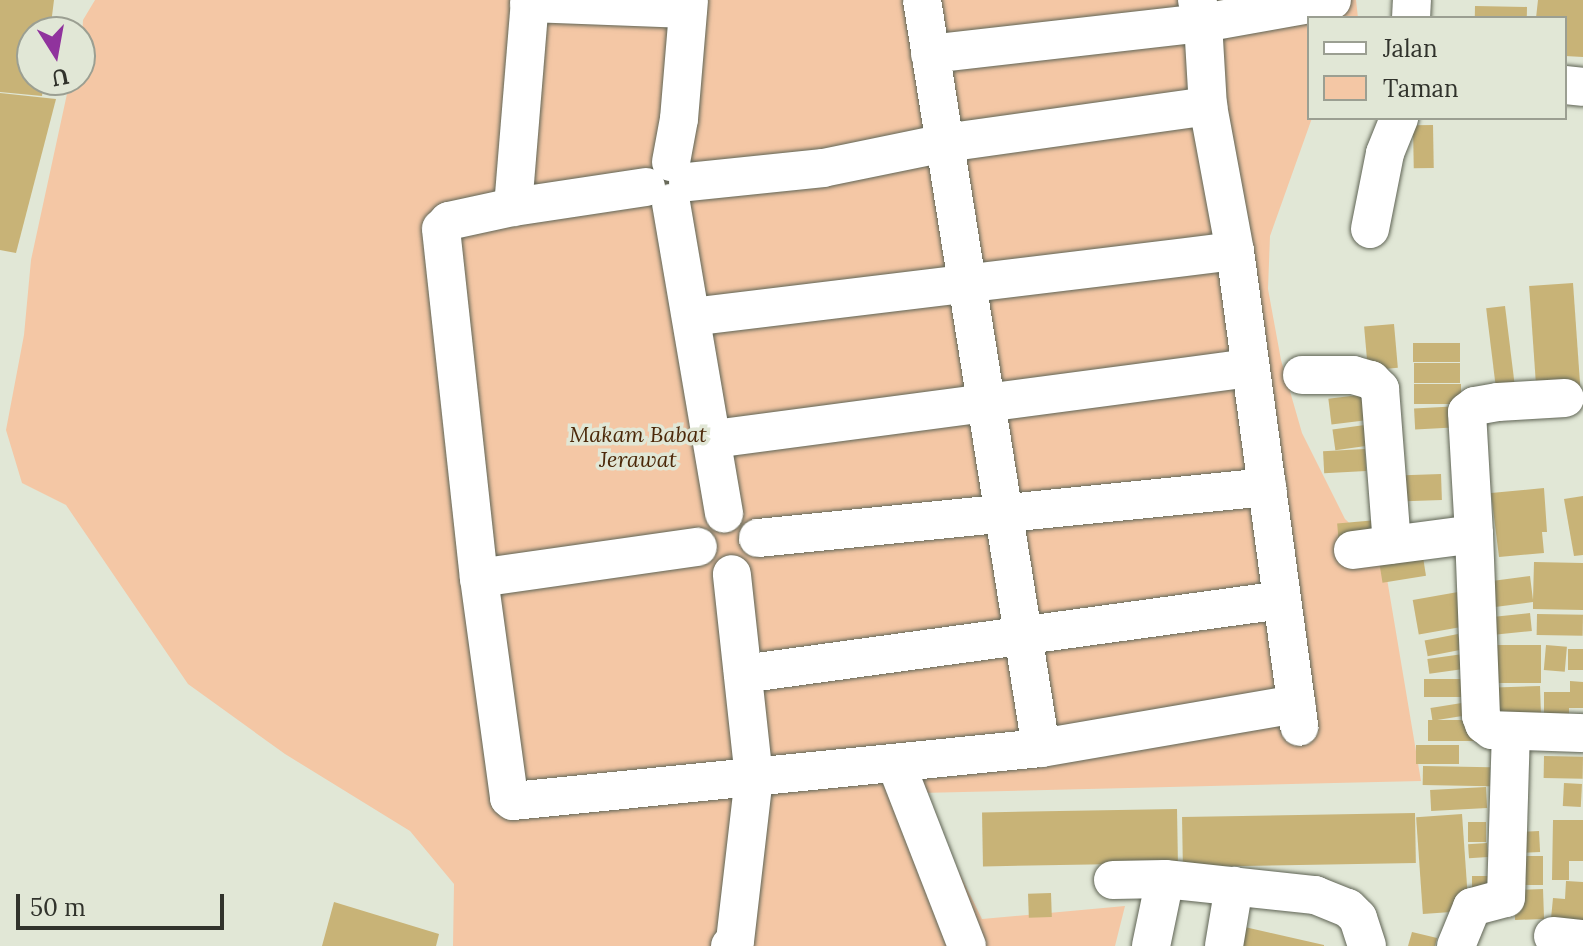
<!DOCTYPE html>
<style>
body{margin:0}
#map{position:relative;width:1583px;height:946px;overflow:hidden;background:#e1e7d6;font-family:Lora,serif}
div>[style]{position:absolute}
.green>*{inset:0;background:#f4c7a5}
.building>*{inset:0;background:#c8b377;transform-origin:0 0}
.roads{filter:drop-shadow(0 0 2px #5f6455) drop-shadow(0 0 2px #5f6455)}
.minor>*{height:38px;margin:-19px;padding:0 19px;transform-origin:19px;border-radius:19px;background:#fff}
span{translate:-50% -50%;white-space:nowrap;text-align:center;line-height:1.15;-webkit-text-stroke:7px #e1e7d6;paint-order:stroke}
.park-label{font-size:22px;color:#4c290a;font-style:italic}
.legend{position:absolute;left:1307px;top:16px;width:260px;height:104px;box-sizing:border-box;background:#e1e7d6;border:2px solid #9b9f92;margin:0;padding:10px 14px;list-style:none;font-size:24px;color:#31332c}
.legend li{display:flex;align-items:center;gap:16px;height:40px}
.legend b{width:40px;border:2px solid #9b9f92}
.north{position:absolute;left:16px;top:16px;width:80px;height:80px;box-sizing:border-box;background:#e1e7d6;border:2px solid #9b9f92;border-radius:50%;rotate:169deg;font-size:22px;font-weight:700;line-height:32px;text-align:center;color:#31332c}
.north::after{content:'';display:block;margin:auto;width:28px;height:36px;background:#90339d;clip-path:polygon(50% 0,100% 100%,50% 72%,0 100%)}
.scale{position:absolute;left:16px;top:894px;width:208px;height:36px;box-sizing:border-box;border:4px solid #31332c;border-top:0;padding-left:10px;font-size:24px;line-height:28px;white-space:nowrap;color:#31332c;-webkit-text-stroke:6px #e1e7d6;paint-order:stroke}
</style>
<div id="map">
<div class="green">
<i style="clip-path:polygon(95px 0,1356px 0,1358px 18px,1309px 18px,1309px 118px,1312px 118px,1270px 236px,1268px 289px,1281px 360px,1302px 433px,1345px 519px,1383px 555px,1421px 781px,920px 793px,982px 919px,1125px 906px,1115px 946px,453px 946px,454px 884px,410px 831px,285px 754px,188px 684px,66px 505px,22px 483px,6px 430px,24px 335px,31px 260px,70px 80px,80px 80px,83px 20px)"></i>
</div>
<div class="building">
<i style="clip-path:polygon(0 0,54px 0,50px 32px,32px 32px,32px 80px,44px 80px,42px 96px,0 92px)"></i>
<i style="clip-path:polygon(1538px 0,1583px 0,1583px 57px,1565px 56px,1565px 18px,1536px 18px)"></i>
<i style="left:1475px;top:6px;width:52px;height:12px;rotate:1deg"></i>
<i style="clip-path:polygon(0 93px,56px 99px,16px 253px,0 250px)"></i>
<i style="left:1433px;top:125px;width:43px;height:20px;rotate:89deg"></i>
<i style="left:1573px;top:283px;width:107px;height:44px;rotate:86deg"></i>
<i style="left:1505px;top:306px;width:85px;height:19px;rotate:83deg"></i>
<i style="left:1394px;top:324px;width:44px;height:30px;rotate:85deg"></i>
<i style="left:1460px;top:343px;width:19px;height:47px;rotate:90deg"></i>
<i style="left:1460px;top:363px;width:20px;height:46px;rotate:90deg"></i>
<i style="left:1461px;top:384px;width:20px;height:47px;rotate:90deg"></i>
<i style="left:1375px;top:393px;width:26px;height:47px;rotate:83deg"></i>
<i style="left:1461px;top:406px;width:21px;height:47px;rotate:87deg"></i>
<i style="left:1379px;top:423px;width:21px;height:47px;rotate:82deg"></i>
<i style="left:1365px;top:449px;width:22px;height:42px;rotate:87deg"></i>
<i style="left:1441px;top:474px;width:26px;height:44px;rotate:88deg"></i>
<i style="clip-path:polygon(1544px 488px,1547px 532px,1542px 532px,1544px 553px,1499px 557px,1491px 493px)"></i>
<i style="clip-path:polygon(1583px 496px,1583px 555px,1574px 556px,1564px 499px)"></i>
<i style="left:1377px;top:520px;width:23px;height:40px;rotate:85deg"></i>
<i style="left:1423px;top:557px;width:19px;height:44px;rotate:81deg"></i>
<i style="clip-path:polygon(1534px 562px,1583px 563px,1583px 610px,1533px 609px,1533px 602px,1495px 607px,1492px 581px,1530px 576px,1533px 600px)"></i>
<i style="left:1458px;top:592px;width:35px;height:46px;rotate:80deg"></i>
<i style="left:1530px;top:613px;width:18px;height:38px;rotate:84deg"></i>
<i style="left:1537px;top:614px;width:46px;height:21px;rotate:1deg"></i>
<i style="left:1458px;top:634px;width:16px;height:34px;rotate:79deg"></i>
<i style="left:1486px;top:645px;width:55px;height:38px"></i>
<i style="left:1546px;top:645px;width:21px;height:25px;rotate:5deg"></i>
<i style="left:1568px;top:649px;width:15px;height:21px"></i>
<i style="left:1463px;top:654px;width:15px;height:36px;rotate:82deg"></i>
<i style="left:1468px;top:679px;width:18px;height:44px;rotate:90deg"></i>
<i style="clip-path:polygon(1570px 681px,1583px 682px,1583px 708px,1569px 708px,1569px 714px,1544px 714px,1544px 692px,1570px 692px)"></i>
<i style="left:1540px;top:686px;width:29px;height:52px;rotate:88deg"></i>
<i style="left:1468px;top:702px;width:13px;height:38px;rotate:81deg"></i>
<i style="left:1476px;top:720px;width:21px;height:48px;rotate:90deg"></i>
<i style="left:1416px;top:745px;width:43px;height:19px"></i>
<i style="left:1544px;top:756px;width:39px;height:22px;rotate:1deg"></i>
<i style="left:1423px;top:766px;width:67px;height:19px;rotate:1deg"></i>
<i style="left:1564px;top:783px;width:18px;height:23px;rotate:3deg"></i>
<i style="left:1486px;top:787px;width:21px;height:56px;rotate:87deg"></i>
<i style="left:1177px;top:809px;width:54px;height:195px;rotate:89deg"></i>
<i style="left:1415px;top:813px;width:50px;height:233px;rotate:89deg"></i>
<i style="left:1462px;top:814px;width:97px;height:46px;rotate:86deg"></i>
<i style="clip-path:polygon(1553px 820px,1583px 820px,1583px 861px,1569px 861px,1569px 880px,1552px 880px)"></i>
<i style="left:1468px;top:822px;width:18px;height:20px"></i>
<i style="left:1539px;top:831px;width:21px;height:22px;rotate:87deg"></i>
<i style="left:1487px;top:843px;width:14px;height:19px;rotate:86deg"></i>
<i style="left:1511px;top:856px;width:32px;height:29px"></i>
<i style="clip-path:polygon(1472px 876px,1501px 876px,1472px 895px)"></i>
<i style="clip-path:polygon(1566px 881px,1583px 882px,1583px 931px,1550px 929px,1553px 898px,1565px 899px)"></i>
<i style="left:1543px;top:889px;width:30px;height:29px;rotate:88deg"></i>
<i style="left:1051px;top:893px;width:24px;height:23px;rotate:88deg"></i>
<i style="clip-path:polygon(334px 902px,439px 934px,436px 946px,322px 946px)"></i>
<i style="clip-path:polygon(1236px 925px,1324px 945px,1324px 946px,1231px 946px)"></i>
<i style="clip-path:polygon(1412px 932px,1437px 938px,1435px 946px,1408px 946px)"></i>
</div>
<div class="roads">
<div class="minor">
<i style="left:922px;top:0;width:757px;rotate:80.96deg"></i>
<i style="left:1197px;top:0;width:24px;rotate:75deg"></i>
<i style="left:1203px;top:23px;width:83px;rotate:86.6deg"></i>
<i style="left:1208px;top:106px;width:147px;rotate:79.5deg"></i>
<i style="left:1235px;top:251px;width:480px;rotate:82.3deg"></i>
<i style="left:529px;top:3px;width:159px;rotate:2.2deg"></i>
<i style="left:1411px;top:18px;width:18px;rotate:-87deg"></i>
<i style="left:930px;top:54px;width:275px;rotate:-6.5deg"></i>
<i style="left:1203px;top:23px;width:131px;rotate:-10.1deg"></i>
<i style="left:1565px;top:85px;width:18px;rotate:6deg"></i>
<i style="left:671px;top:162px;width:44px;rotate:-79.5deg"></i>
<i style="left:679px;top:119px;width:119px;rotate:-85.2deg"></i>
<i style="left:688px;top:182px;width:136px;rotate:-5.9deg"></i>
<i style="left:823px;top:168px;width:125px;rotate:-11.6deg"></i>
<i style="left:945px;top:143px;width:266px;rotate:-8deg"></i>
<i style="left:646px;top:187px;width:134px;rotate:171.4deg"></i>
<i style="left:513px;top:207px;width:66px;rotate:167.7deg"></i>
<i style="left:449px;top:221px;width:11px;rotate:135deg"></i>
<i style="left:441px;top:229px;width:351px;rotate:83.8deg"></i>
<i style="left:479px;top:578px;width:222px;rotate:82.2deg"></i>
<i style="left:509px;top:798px;width:5px;rotate:37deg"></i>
<i style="left:513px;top:801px;width:531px;rotate:-5.73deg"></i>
<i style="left:1041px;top:748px;width:259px;rotate:-9.8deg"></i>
<i style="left:671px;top:203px;width:315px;rotate:80.3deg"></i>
<i style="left:513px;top:207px;width:208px;rotate:-85.3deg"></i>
<i style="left:1370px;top:229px;width:77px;rotate:-78.8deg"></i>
<i style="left:1385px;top:153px;width:38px;rotate:-68deg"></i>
<i style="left:691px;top:317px;width:548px;rotate:-6.92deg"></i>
<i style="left:1302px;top:375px;width:51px"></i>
<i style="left:1353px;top:375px;width:19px;rotate:16deg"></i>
<i style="left:1371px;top:380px;width:13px;rotate:45deg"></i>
<i style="left:1380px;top:389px;width:156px;rotate:85.6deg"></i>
<i style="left:714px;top:439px;width:541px;rotate:-7.55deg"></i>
<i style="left:1474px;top:534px;width:122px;rotate:-93.3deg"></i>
<i style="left:1467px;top:412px;width:10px;rotate:-37deg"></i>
<i style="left:1475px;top:406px;width:23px;rotate:-10deg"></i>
<i style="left:1498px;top:402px;width:67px;rotate:-3.4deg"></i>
<i style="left:758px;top:538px;width:512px;rotate:-5.72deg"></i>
<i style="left:1353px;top:550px;width:122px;rotate:-7.5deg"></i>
<i style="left:1474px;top:534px;width:182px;rotate:87.8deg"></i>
<i style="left:1481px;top:716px;width:9px;rotate:69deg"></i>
<i style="left:1484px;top:724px;width:10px;rotate:37deg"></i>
<i style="left:1492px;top:730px;width:91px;rotate:1.9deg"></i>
<i style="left:479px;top:578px;width:221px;rotate:-8.1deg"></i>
<i style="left:743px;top:674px;width:544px;rotate:-7.82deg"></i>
<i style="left:896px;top:764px;width:195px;rotate:68.7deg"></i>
<i style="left:1113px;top:880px;width:52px;rotate:-1.1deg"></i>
<i style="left:1165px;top:879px;width:151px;rotate:6.1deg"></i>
<i style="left:1315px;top:895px;width:35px;rotate:22deg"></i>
<i style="left:1348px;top:908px;width:14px;rotate:45deg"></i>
<i style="left:1358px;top:918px;width:29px;rotate:72deg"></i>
<i style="left:1553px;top:936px;width:30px;rotate:6deg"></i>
<i style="left:730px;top:946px;width:7px;rotate:-45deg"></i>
<i style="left:735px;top:941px;width:164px;rotate:-83.4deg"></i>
<i style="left:754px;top:778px;width:205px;rotate:-96.2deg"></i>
<i style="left:1151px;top:946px;width:68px;rotate:-78.2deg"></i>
<i style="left:1224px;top:946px;width:61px;rotate:-80.5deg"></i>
<i style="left:1456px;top:946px;width:42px;rotate:-67.7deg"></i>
<i style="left:1472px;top:907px;width:35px;rotate:-15deg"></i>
<i style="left:1506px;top:898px;width:167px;rotate:-88.3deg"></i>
</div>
</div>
<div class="park-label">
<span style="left:638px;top:447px">Makam Babat<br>Jerawat</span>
</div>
<ul class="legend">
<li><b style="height:10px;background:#fff"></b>Jalan</li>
<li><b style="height:22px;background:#f4c7a5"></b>Taman</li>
</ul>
<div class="north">U</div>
<div class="scale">50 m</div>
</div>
